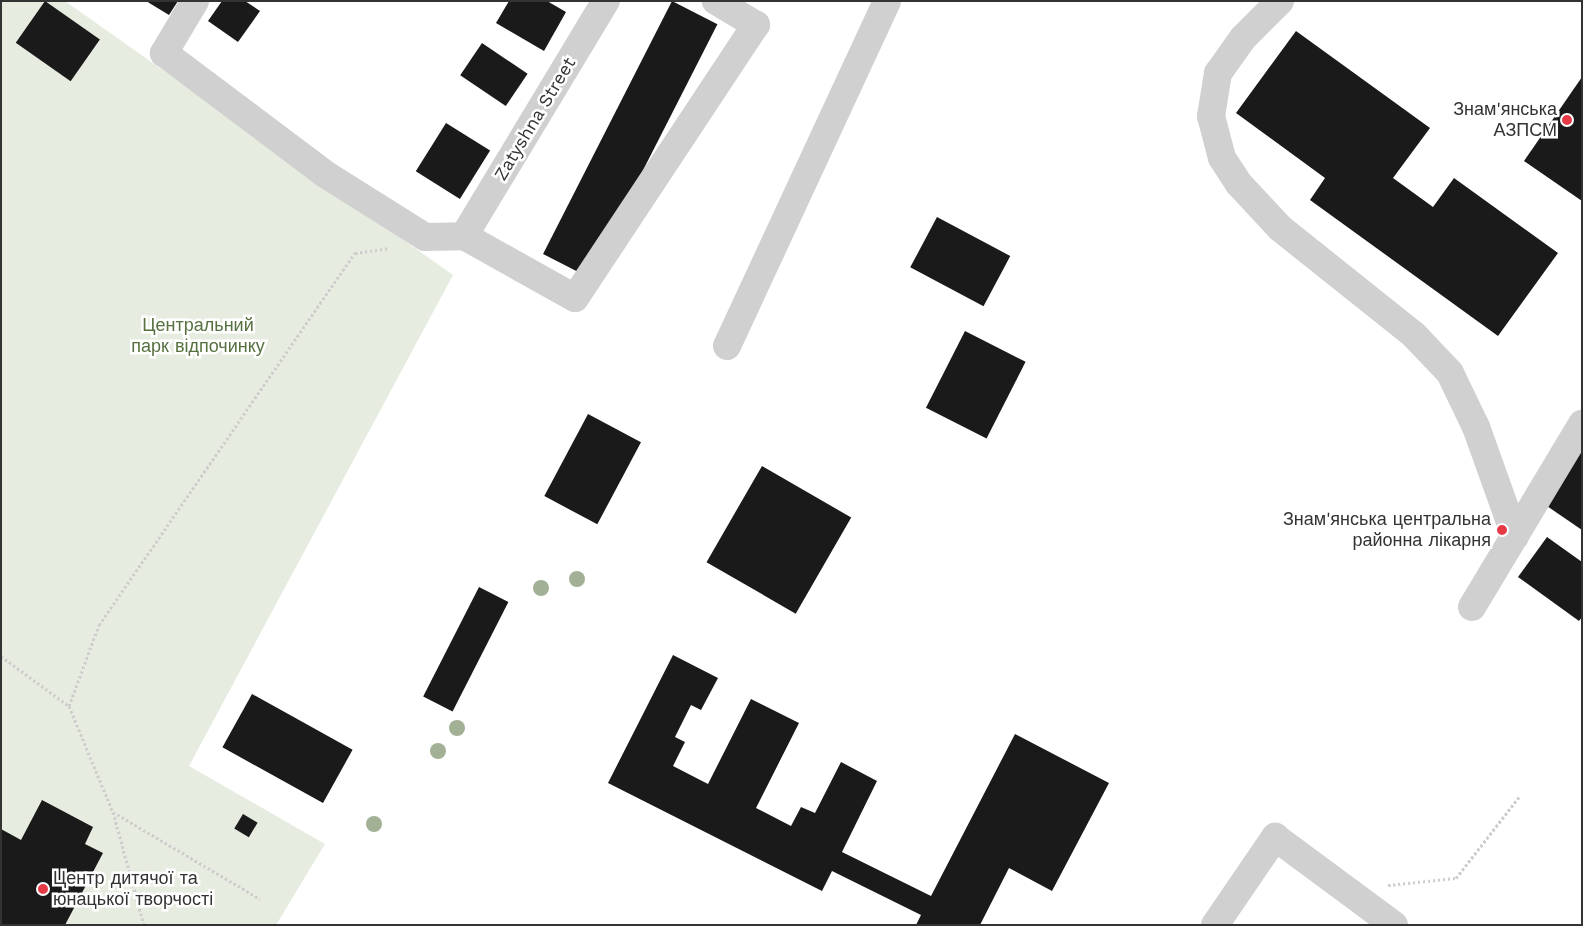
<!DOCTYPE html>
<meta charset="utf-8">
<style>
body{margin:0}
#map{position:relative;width:1583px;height:926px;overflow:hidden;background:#fff;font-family:"Work Sans",sans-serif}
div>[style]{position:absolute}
.green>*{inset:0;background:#e6ecdf}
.building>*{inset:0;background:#1a1a1a;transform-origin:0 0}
.path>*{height:3px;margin-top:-1.5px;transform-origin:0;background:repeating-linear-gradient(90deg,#cdcdcd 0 2.5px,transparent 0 5px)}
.minor>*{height:28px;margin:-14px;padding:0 14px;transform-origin:14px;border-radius:14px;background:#d0d0d0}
.trees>*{width:16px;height:16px;margin:-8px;border-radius:50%;background:#a2b095}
.dots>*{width:14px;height:14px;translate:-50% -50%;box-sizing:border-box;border:2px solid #fff;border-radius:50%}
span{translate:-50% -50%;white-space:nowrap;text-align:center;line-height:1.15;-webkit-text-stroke:5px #fff;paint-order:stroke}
.poi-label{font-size:18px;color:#333}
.right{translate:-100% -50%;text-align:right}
.left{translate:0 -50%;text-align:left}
.street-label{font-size:18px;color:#333}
.park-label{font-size:18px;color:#56703f}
.frame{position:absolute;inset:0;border:2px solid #333;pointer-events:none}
</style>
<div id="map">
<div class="green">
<i style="clip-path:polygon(1px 1px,65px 1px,453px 275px,189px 766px,325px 844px,276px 925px,1px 925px)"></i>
</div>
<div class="building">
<i style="left:45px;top:1px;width:67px;height:51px;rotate:35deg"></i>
<i style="clip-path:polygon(146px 1px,178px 1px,169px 15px)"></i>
<i style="clip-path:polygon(222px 1px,245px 1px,260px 11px,238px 42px,208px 21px)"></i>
<i style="clip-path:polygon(509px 1px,547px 1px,566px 12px,544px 51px,496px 23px)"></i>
<i style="left:672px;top:1px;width:51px;height:284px;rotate:27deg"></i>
<i style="clip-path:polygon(1296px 31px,1430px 128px,1393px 178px,1433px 207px,1454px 178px,1558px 253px,1498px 336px,1310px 200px,1325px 178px,1236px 113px)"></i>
<i style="left:482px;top:43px;width:55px;height:39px;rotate:34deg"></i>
<i style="clip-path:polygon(1582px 77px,1582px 201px,1524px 161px)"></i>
<i style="left:446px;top:123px;width:52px;height:57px;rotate:32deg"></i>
<i style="left:937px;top:217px;width:83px;height:57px;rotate:28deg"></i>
<i style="left:965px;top:331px;width:68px;height:86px;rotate:27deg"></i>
<i style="left:588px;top:414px;width:60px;height:93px;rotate:28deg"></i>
<i style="clip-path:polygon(1582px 450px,1582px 530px,1544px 504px)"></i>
<i style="left:762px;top:466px;width:103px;height:111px;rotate:30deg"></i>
<i style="clip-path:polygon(1547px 537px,1582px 562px,1582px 617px,1579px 621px,1518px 577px)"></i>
<i style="left:479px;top:587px;width:33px;height:123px;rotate:27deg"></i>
<i style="clip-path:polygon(673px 655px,718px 678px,701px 710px,691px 705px,675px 737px,685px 742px,673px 766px,708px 784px,751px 699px,799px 723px,756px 808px,791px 826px,801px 807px,815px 813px,841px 762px,877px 781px,842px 852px,931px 896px,1015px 734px,1109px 783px,1052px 891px,1009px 868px,980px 925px,916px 925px,921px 915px,832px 871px,822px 891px,608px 783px)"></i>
<i style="left:252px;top:694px;width:115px;height:61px;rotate:29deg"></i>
<i style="clip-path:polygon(42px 800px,93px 827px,85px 844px,103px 853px,65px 925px,1px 925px,1px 829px,21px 840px)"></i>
<i style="left:243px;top:814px;width:17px;height:17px;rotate:31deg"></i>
</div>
<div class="path">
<i style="left:1px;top:656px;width:84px;rotate:36.3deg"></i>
<i style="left:69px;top:706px;width:115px;rotate:67.5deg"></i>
<i style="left:113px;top:812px;width:117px;rotate:74.7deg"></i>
<i style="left:69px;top:706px;width:86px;rotate:-69.7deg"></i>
<i style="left:99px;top:625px;width:452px;rotate:-55.5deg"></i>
<i style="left:355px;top:253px;width:34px;rotate:-8deg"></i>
<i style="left:113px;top:812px;width:171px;rotate:30.6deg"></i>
<i style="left:1388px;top:885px;width:68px;rotate:-5.9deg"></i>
<i style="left:1456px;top:878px;width:103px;rotate:-52.1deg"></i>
</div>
<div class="minor">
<i style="left:195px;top:1px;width:61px;rotate:120.8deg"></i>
<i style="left:164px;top:53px;width:201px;rotate:36.9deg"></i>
<i style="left:325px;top:174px;width:118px;rotate:32.2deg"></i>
<i style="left:425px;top:237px;width:39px;rotate:-1deg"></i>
<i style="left:464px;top:236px;width:127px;rotate:29.2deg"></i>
<i style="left:575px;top:298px;width:328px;rotate:-56.5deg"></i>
<i style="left:756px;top:25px;width:47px;rotate:-149deg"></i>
<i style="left:1280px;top:1px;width:52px;rotate:135deg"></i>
<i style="left:1243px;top:38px;width:43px;rotate:125.5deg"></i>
<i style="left:1218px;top:73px;width:44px;rotate:99.2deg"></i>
<i style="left:1211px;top:116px;width:43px;rotate:75.3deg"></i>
<i style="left:1222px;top:158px;width:31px;rotate:57deg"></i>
<i style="left:1239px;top:184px;width:60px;rotate:47deg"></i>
<i style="left:1280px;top:228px;width:171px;rotate:38.6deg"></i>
<i style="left:1414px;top:335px;width:52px;rotate:46.5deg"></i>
<i style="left:1450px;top:373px;width:60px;rotate:64.3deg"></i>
<i style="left:1476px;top:427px;width:116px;rotate:70.3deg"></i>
<i style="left:464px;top:236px;width:275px;rotate:-58.9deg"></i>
<i style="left:727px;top:346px;width:380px;rotate:-65.1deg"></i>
<i style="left:1472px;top:607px;width:214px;rotate:-59deg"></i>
<i style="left:1215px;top:925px;width:107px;rotate:-55.7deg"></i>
<i style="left:1275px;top:837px;width:148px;rotate:36.5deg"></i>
</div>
<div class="trees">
<i style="left:577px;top:579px"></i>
<i style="left:541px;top:588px"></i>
<i style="left:457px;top:728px"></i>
<i style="left:438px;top:751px"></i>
<i style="left:374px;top:824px"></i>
</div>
<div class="dots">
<i style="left:1567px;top:120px;background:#e63946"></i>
<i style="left:1502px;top:530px;background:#e63946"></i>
<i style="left:43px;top:889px;background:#e63946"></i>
</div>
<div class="poi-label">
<span class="right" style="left:1557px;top:120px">Знам'янська<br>АЗПСМ</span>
<span class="right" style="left:1491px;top:530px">Знам'янська центральна<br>районна лікарня</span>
<span class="left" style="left:53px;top:889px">Центр дитячої та<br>юнацької творчості</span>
</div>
<div class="street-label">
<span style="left:535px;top:119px;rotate:-59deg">Zatyshna Street</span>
</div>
<div class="park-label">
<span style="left:198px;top:336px">Центральний<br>парк відпочинку</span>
</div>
<div class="frame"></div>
</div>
